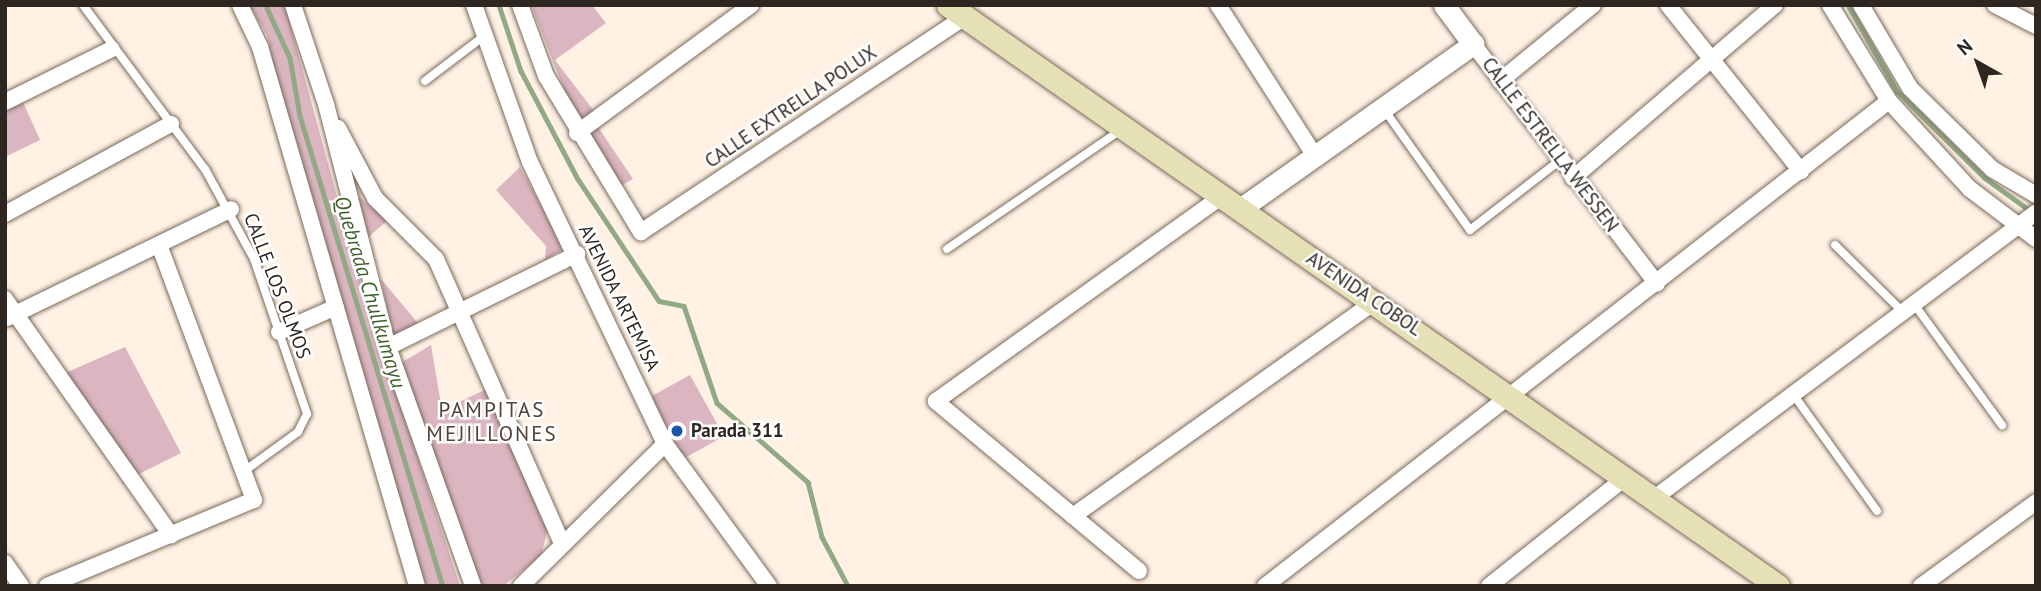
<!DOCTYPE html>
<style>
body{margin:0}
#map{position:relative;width:2041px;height:591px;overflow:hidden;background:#fff1e4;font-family:"PT Sans",sans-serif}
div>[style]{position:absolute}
.green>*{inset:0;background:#dbb5c0;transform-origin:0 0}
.stream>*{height:4.5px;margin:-2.25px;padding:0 2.25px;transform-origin:2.25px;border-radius:2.25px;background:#91a984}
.roads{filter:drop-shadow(0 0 2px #796b5c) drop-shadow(0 0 2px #796b5c)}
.service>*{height:8px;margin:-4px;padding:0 4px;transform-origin:4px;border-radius:4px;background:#fff}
.minor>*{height:16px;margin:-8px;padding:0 8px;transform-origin:8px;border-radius:8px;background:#fff}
.tertiary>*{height:21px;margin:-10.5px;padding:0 10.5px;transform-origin:10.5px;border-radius:10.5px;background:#fff}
.secondary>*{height:23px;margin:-11.5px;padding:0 11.5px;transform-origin:11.5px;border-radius:11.5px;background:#e5e0b6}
.dots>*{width:19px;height:19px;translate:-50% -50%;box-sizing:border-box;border:4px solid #fff;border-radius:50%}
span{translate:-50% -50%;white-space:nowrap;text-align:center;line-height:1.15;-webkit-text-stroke:5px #fff;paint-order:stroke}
.street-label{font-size:19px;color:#2e2721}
.poi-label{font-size:19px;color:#2e2721;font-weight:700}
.left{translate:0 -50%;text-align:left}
.water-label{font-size:21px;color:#3d5e28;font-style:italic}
.neighbourhood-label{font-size:21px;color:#504235;letter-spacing:2px}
.frame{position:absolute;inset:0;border:7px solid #2e2721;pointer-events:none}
.north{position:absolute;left:1943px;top:28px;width:70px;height:70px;-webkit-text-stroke:5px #fff;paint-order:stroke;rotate:320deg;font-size:19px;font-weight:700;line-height:28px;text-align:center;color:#2e2721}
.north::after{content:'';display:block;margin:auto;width:24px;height:32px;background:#2e2721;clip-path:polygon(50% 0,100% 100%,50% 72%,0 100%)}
</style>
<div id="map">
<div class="green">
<i style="clip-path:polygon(249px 5px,283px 5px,287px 13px,362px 288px,460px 586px,424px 586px,282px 108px,267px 35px)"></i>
<i style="clip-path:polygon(531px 5px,592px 5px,606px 23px,555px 60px,594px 111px,577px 122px)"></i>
<i style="clip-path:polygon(23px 102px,40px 140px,5px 157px,5px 111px)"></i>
<i style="clip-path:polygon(598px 127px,633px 179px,619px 187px,588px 133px)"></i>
<i style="clip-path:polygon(520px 167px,560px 240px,561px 250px,545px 260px,546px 246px,496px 190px)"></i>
<i style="clip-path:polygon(359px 197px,388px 220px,365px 240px,356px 203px)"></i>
<i style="clip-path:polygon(381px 279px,421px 327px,393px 337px)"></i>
<i style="clip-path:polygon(431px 345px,442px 410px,489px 388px,548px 528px,541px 556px,503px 586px,482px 586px,399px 364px)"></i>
<i style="clip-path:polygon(125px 347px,181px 453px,135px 476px,65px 373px)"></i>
<i style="left:690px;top:375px;width:70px;height:46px;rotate:61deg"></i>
</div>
<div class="stream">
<i style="left:499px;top:5px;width:70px;rotate:71.6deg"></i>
<i style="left:521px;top:71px;width:122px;rotate:62.2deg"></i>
<i style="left:578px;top:179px;width:146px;rotate:56.4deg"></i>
<i style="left:659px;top:301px;width:25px;rotate:11deg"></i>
<i style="left:684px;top:306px;width:102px;rotate:71.2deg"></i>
<i style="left:717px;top:403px;width:121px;rotate:41deg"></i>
<i style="left:808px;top:482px;width:57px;rotate:75.7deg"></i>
<i style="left:822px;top:537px;width:55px;rotate:62deg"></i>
<i style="left:1848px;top:5px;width:99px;rotate:60.3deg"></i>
<i style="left:1897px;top:91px;width:124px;rotate:44.7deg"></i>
<i style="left:1985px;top:178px;width:58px;rotate:35.9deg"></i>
<i style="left:267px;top:8px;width:55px;rotate:65.3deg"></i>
<i style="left:290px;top:58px;width:59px;rotate:80.2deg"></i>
<i style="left:300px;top:116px;width:491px;rotate:73.1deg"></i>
</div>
<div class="roads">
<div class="service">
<i style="left:83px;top:5px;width:204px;rotate:53.4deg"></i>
<i style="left:205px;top:169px;width:102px;rotate:61.4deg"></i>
<i style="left:254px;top:259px;width:164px;rotate:71.1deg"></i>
<i style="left:307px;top:414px;width:20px;rotate:117deg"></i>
<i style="left:298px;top:432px;width:63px;rotate:144deg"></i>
<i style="left:425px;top:81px;width:74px;rotate:-37.3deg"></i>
<i style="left:1383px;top:108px;width:150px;rotate:54.5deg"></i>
<i style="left:1470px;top:230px;width:113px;rotate:-37.8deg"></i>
<i style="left:1835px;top:245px;width:95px;rotate:44.6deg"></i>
<i style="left:947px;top:249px;width:211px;rotate:-34.4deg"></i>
<i style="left:1914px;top:304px;width:150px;rotate:54deg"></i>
<i style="left:1793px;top:394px;width:144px;rotate:54.3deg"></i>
</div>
<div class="minor">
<i style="left:240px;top:5px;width:47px;rotate:64.5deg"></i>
<i style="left:260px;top:47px;width:561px;rotate:73.76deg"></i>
<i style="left:293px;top:5px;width:104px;rotate:71.6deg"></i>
<i style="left:326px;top:104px;width:251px;rotate:75.7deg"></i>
<i style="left:388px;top:347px;width:254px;rotate:70.4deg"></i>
<i style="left:474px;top:5px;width:167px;rotate:70.4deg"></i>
<i style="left:530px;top:162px;width:313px;rotate:64.4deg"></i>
<i style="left:665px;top:444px;width:176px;rotate:53.8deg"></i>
<i style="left:520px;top:5px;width:76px;rotate:69.9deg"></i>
<i style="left:546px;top:76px;width:183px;rotate:58.7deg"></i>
<i style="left:641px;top:232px;width:389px;rotate:-33.6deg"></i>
<i style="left:1218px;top:5px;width:179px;rotate:57.3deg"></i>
<i style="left:1668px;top:5px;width:213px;rotate:51.3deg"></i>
<i style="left:1830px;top:5px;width:113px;rotate:58.4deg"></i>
<i style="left:1889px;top:101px;width:120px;rotate:47.4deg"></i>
<i style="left:1970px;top:189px;width:83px;rotate:37.1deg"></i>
<i style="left:1861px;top:5px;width:96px;rotate:59.4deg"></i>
<i style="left:1910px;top:88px;width:115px;rotate:44.6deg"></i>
<i style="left:1992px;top:169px;width:51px;rotate:30.6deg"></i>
<i style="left:1995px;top:5px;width:46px;rotate:27.1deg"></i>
<i style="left:1473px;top:44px;width:302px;rotate:52.5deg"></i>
<i style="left:1500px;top:81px;width:120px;rotate:-39.3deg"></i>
<i style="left:5px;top:102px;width:119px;rotate:-26.4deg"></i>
<i style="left:338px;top:128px;width:79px;rotate:62.1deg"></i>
<i style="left:375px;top:198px;width:86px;rotate:45deg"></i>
<i style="left:436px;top:259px;width:311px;rotate:66.1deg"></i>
<i style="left:577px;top:133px;width:216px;rotate:-36.3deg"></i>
<i style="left:1573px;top:178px;width:266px;rotate:-40.6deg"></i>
<i style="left:5px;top:214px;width:189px;rotate:-28.5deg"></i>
<i style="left:5px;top:299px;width:289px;rotate:54.9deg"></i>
<i style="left:7px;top:318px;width:249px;rotate:-25.9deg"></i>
<i style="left:279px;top:332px;width:62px;rotate:-23.7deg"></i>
<i style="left:388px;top:347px;width:211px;rotate:-26.2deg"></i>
<i style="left:1653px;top:499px;width:478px;rotate:-36.8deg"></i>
<i style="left:1073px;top:516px;width:369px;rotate:-35.4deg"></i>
<i style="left:5px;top:563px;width:28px;rotate:55deg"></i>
<i style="left:1139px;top:571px;width:265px;rotate:-140.1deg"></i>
<i style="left:936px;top:401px;width:352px;rotate:-35.6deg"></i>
<i style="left:47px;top:586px;width:224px;rotate:-22.6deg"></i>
<i style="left:254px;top:500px;width:270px;rotate:-110.4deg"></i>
<i style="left:521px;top:586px;width:202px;rotate:-44.6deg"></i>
<i style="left:1265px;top:586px;width:790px;rotate:-37.86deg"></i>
<i style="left:1489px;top:586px;width:174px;rotate:-38.5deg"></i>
<i style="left:1921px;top:586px;width:142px;rotate:-36.1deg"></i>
</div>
<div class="tertiary">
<i style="left:1240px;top:209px;width:286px;rotate:-35.3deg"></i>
<i style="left:1473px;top:44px;width:49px;rotate:-126.6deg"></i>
</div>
<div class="secondary">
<i style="left:948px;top:5px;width:1013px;rotate:34.99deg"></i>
</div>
</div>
<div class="dots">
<i style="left:677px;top:431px;background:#1957a8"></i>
</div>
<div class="street-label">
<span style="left:791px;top:107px;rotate:-34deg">CALLE EXTRELLA POLUX</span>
<span style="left:1550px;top:145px;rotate:53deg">CALLE ESTRELLA WESSEN</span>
<span style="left:277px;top:286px;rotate:69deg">CALLE LOS OLMOS</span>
<span style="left:1364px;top:294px;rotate:34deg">AVENIDA COBOL</span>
<span style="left:619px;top:298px;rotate:64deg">AVENIDA ARTEMISA</span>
</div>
<div class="poi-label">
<span class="left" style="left:691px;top:431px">Parada 311</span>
</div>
<div class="water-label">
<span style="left:370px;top:292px;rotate:73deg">Quebrada Chullkumayu</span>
</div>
<div class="neighbourhood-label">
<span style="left:492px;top:422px">PAMPITAS<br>MEJILLONES</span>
</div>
<div class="frame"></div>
<div class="north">N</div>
</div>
